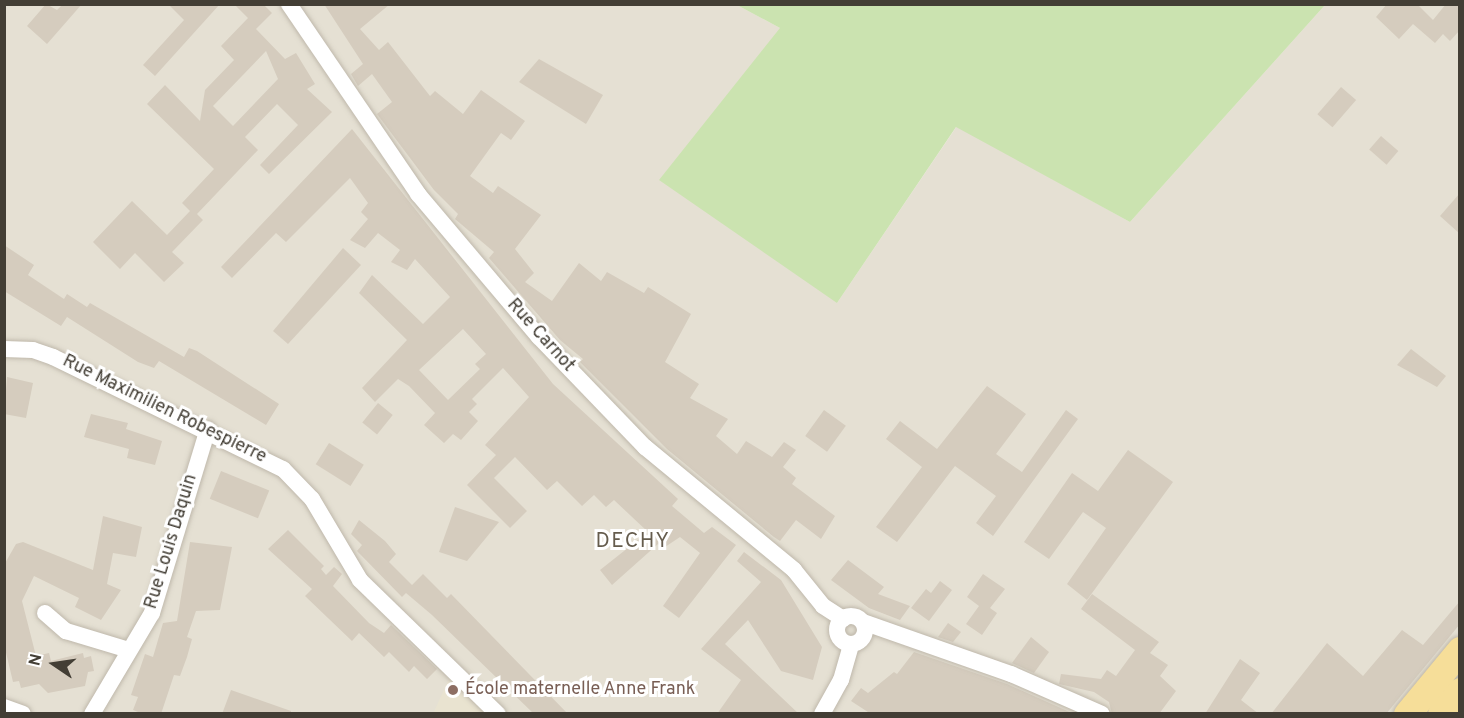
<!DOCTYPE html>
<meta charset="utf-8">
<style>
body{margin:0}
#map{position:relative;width:1464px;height:718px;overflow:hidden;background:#f1eee5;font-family:Overpass,sans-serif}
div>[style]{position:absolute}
.residential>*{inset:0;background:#e5e0d3}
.education>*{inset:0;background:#e9e3d0}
.green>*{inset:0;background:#cbe3b0}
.building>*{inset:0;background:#d5ccbe;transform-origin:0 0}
.roads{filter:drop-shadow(0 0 2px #bfb8ab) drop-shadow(0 0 2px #bfb8ab)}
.minor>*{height:16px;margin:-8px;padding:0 8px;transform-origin:8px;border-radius:8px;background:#fff}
.minor>.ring{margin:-8px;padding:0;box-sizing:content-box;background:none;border:16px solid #fff;border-radius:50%}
.primary>*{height:27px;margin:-13.5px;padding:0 13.5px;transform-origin:13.5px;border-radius:13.5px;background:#f6de99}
.dots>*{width:16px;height:16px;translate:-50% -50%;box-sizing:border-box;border:3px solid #fff;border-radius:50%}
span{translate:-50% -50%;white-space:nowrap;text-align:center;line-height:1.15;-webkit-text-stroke:6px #fff;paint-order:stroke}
.street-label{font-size:18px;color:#433e35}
.education-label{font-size:18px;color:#785e54}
.left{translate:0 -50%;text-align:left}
.quarter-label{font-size:21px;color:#655c4d;letter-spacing:1.5px}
.frame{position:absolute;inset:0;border:6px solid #433e35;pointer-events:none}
.north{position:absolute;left:24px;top:634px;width:60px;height:60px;-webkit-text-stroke:4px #fff;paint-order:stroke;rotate:283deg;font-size:16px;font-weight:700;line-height:24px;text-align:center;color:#433e35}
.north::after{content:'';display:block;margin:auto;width:21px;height:27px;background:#433e35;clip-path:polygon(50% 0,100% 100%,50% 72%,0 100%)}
</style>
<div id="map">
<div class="residential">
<i style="clip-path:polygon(4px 5px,737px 5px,780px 28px,837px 303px,957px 126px,1130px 222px,1325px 5px,1459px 5px,1459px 713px,5px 713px)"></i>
</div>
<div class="education">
<i style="clip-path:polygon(449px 679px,486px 713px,433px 714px)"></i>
</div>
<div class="green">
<i style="clip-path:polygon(737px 5px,1325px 4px,1325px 5px,1130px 222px,956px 127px,837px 303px,659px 180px,780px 28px)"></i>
</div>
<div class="building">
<i style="clip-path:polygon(46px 4px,57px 10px,63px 4px,82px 4px,47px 44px,27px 26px)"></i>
<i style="clip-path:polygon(168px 4px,220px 4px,155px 76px,143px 65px,184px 20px)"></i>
<i style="clip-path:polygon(evenodd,234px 4px,263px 4px,272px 13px,256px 29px,285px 59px,296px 53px,315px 84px,307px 89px,332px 112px,269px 174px,260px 165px,298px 125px,277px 104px,245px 137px,258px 150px,197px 214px,203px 220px,172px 252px,184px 263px,164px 282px,135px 253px,120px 269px,93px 242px,132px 201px,167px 235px,190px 211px,182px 203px,214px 169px,147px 104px,165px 85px,200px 121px,205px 90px,234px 60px,221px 46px,248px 18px,234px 4px,266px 51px,278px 79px,233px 126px,213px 106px,266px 51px)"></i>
<i style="clip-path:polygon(324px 4px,390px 4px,360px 29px,379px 50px,388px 42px,430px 96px,435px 91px,463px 114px,481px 90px,525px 121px,511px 140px,501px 133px,470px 176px,493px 193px,498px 186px,541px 215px,515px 249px,534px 273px,525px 282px,552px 301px,579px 263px,601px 281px,607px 272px,644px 293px,648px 287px,691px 314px,665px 362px,699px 384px,690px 398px,728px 419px,716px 436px,737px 454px,746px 441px,772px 457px,784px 442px,796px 450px,783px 467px,796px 478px,792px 484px,835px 516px,821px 539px,796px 520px,780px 541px,774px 537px,667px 449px,580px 362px,583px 359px,560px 340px,489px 258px,494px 252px,455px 219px,458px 214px,434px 190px,377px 114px,392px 102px,372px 74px,358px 86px,351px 74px,363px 64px)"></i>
<i style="clip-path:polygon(1387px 4px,1417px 4px,1433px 20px,1446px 4px,1460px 4px,1460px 30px,1450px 41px,1443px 34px,1435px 43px,1413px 24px,1399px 39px,1376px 17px)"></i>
<i style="clip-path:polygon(539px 59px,603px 95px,586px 124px,519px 82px)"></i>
<i style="left:1341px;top:87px;width:20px;height:36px;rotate:41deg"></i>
<i style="clip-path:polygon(evenodd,352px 129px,553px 384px,678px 499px,672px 506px,704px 533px,712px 527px,736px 545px,679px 618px,663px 606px,700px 553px,680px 537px,662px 549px,658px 544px,612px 585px,600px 570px,648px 532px,614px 500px,606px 507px,594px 495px,582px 506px,557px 481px,547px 490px,515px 457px,494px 478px,527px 511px,510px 528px,467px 485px,496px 455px,485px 445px,529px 397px,503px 368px,472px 399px,477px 404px,469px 412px,478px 421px,461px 440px,453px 434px,444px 443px,424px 425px,435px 413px,409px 386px,398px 379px,375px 402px,362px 388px,407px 340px,359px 293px,372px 275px,423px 324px,450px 297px,415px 259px,407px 270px,391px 262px,400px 250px,378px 233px,365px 248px,350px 240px,368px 219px,361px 212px,368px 203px,350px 178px,286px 242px,276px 233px,232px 278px,221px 267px,352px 129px,463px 329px,486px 354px,475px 364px,480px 369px,448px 400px,419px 370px,463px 329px)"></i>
<i style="left:1381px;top:136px;width:23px;height:18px;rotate:41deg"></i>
<i style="clip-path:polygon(1460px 193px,1460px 234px,1440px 216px)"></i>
<i style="clip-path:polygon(4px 245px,34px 265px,28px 275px,64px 299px,67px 294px,87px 307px,90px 303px,184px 357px,189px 348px,197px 351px,279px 404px,266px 425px,159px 361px,154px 368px,138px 362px,67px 317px,61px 326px,4px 291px)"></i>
<i style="clip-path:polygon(343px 248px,361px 265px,288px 344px,273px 331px)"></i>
<i style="clip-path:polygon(1411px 349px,1446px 376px,1437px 387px,1397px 365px)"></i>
<i style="clip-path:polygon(7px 377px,33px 383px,26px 418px,4px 414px)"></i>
<i style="clip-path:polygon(987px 386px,1026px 414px,996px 454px,1022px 472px,1066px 410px,1078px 419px,993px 536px,976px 523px,996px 496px,955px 466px,897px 542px,876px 527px,922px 467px,886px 439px,900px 421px,937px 449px)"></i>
<i style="left:378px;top:403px;width:19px;height:25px;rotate:39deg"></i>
<i style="left:824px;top:410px;width:27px;height:32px;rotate:36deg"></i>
<i style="clip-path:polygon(91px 414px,128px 423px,126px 429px,162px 441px,155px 465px,127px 458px,129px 449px,84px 437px)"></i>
<i style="left:329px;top:443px;width:41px;height:25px;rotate:32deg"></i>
<i style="clip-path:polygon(1128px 450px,1173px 482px,1087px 600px,1067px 584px,1106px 528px,1083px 512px,1049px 559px,1024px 542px,1072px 473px,1098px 491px)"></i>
<i style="left:221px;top:471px;width:52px;height:30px;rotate:22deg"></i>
<i style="clip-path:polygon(455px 507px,499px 522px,467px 561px,439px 552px)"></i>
<i style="clip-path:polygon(103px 516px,142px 527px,136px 557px,113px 553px,107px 584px,121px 590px,101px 620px,75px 607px,79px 598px,34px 576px,22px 601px,36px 656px,49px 653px,51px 661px,83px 653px,84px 658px,91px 656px,94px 671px,88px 672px,85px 686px,48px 693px,39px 684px,21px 688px,19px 681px,13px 682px,4px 644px,4px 565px,16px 544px,23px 542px,93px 570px)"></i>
<i style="clip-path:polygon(359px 520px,385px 541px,396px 554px,389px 562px,412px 585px,423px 574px,447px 598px,451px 594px,568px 714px,534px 714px,432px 615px,406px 593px,402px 597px,357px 551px,362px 545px,351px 534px)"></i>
<i style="clip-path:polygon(288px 530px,324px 566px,321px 569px,326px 575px,334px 567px,342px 574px,333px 586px,369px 623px,384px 633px,391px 625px,437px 669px,427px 679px,414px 666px,409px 672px,389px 652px,384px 657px,359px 633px,352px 641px,305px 596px,312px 589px,268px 549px)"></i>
<i style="clip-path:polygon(190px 542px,232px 547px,220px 610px,196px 611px,187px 637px,192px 639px,187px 657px,180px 676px,174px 675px,161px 714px,143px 714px,133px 710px,138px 697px,131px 695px,145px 654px,153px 657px,163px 623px,177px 621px)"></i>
<i style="clip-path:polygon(744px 552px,781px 580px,822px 647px,813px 680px,781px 671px,748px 620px,725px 644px,799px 714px,717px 714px,741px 680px,701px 649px,761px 582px,737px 561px)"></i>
<i style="clip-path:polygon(848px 560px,884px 587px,878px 594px,910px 606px,900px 620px,869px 608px,831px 580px)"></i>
<i style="clip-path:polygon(983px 574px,1005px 589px,990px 608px,997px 613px,982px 635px,966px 624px,979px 606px,967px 597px)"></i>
<i style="clip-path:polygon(940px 581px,952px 590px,929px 621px,911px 608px,926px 589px,931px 593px)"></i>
<i style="clip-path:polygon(1092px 594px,1159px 642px,1150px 653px,1168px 665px,1160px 676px,1176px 691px,1159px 714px,1112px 714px,1109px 702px,1094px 692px,1059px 684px,1061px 674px,1101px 679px,1107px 670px,1116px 676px,1135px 650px,1081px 609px)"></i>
<i style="clip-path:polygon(1460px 601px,1460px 624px,1386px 714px,1271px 714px,1327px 643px,1363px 676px,1402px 630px,1423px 645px)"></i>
<i style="clip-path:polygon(948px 623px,961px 632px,953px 642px,938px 637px)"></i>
<i style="clip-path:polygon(1031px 637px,1049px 652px,1034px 673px,1012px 663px)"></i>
<i style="clip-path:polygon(914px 652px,1007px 684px,1074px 714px,871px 714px,851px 701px,861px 688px,868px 693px,894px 672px,897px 674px)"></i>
<i style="clip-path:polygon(1240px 659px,1260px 673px,1241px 700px,1259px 714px,1205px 714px)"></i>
<i style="clip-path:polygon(231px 690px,291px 711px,291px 714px,222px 714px)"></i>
</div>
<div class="roads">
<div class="minor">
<i style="left:289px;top:4px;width:230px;rotate:55.8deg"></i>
<i style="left:418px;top:194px;width:187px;rotate:49.8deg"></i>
<i style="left:539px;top:337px;width:153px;rotate:46.1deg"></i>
<i style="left:645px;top:447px;width:193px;rotate:39.5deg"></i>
<i style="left:794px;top:570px;width:46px;rotate:51.1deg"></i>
<i style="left:823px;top:606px;width:24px;rotate:33deg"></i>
<i style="left:4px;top:349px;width:29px;rotate:2deg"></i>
<i style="left:33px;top:350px;width:21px;rotate:19deg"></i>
<i style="left:53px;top:357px;width:256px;rotate:26deg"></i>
<i style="left:283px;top:469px;width:42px;rotate:46deg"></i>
<i style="left:312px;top:499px;width:94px;rotate:59.3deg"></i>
<i style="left:360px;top:580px;width:192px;rotate:44.2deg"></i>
<i style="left:45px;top:613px;width:28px;rotate:41deg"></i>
<i style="left:66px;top:631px;width:66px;rotate:16.8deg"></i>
<i class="ring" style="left:837px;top:616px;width:12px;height:12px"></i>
<i style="left:863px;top:622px;width:157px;rotate:19.4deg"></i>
<i style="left:1011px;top:674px;width:99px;rotate:23.7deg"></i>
<i style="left:4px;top:707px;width:20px;rotate:20deg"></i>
<i style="left:92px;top:714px;width:117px;rotate:-59.3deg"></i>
<i style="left:152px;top:613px;width:192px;rotate:-73.1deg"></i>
<i style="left:822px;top:714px;width:39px;rotate:-61deg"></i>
<i style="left:841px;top:680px;width:37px;rotate:-74deg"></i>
</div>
<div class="primary">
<i style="left:1407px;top:714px;width:83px;rotate:-50.4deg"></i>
<i style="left:1441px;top:714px;width:30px;rotate:-50deg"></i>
</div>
</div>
<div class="dots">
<i style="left:453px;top:690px;background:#8d6e63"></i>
</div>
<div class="street-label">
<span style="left:540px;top:336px;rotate:48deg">Rue Carnot</span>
<span style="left:164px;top:410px;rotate:26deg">Rue Maximilien Robespierre</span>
<span style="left:172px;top:542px;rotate:-73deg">Rue Louis Daquin</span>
</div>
<div class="education-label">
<span class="left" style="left:465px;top:690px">École maternelle Anne Frank</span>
</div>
<div class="quarter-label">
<span style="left:633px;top:542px">DECHY</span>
</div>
<div class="frame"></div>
<div class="north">N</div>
</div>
